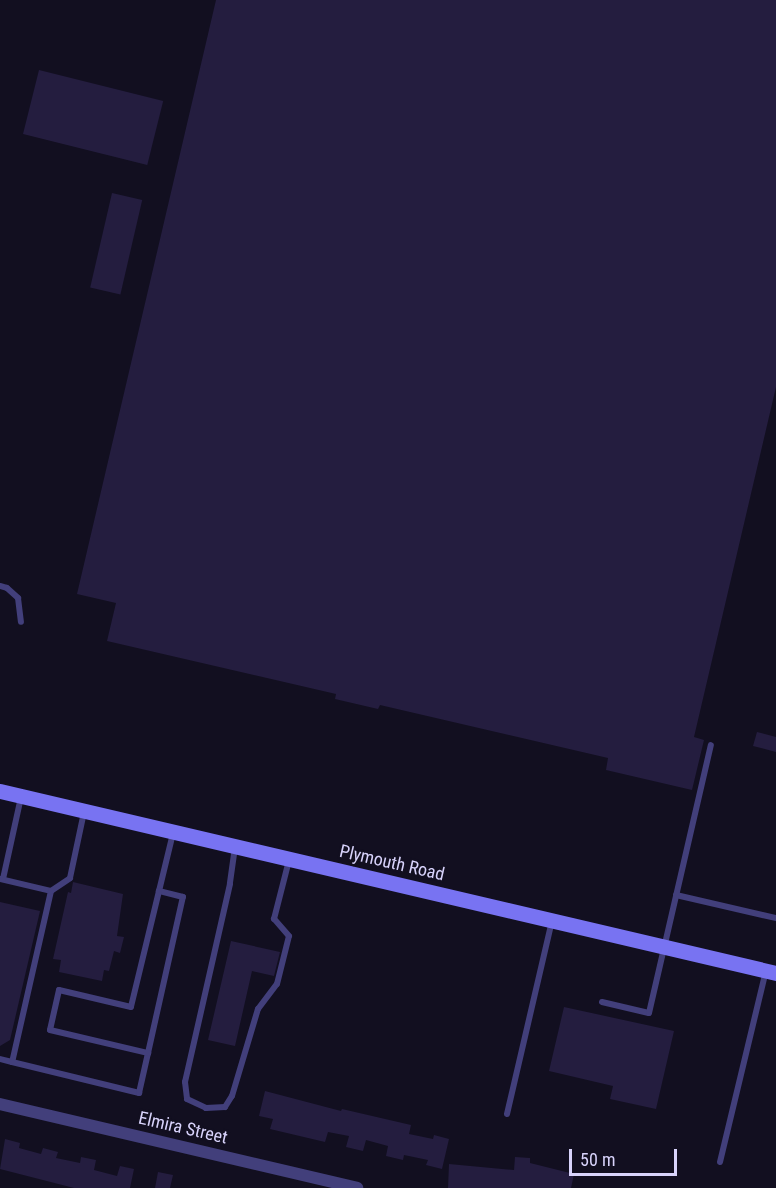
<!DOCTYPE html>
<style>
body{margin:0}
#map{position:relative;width:776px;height:1188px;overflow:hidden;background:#120f20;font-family:"Roboto Condensed",sans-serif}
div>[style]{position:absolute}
.building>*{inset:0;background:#241d3f;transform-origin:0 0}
.service>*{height:6px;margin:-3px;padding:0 3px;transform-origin:3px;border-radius:3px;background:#423f7b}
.minor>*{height:12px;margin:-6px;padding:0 6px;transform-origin:6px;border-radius:6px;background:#423f7b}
.secondary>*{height:15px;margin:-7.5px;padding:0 7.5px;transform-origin:7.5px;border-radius:7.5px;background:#7873f2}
span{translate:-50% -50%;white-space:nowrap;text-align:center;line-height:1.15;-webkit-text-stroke:4.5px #120f20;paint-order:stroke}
.street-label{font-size:18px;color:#d8d3fb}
.scale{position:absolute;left:569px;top:1149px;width:108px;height:27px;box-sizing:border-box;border:3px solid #d8d3fb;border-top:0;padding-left:8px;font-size:18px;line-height:21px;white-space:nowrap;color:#d8d3fb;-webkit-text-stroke:4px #120f20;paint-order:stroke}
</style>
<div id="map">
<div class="building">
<i style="clip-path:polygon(216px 0,776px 0,776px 387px,694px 737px,704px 740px,692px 790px,606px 770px,608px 758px,380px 705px,378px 709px,335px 699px,336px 694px,107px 641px,116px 603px,77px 594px)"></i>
<i style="left:39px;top:70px;width:128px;height:66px;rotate:14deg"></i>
<i style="left:112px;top:193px;width:31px;height:97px;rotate:13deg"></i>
<i style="clip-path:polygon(757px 732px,776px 737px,776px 752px,753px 746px)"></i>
<i style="clip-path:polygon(73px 882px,123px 894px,117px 936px,124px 937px,120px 953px,114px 951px,109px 971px,104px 970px,102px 981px,59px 972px,61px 960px,53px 959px,68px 892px,71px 893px)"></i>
<i style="clip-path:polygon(0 902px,40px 911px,10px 1040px,0 1046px)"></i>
<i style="clip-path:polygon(231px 941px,280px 952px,274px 976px,252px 971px,235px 1046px,208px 1040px)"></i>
<i style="clip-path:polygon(564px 1007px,674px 1031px,656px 1109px,610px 1099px,613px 1086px,549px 1071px)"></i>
<i style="clip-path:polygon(265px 1091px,341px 1111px,342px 1109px,411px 1125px,409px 1134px,433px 1139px,434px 1135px,449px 1139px,442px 1169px,426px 1165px,428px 1160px,404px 1155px,403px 1160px,386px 1156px,388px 1146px,366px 1140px,363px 1151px,346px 1147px,349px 1136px,328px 1132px,325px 1142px,270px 1129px,273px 1119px,259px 1116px)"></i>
<i style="clip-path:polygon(5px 1139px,20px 1143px,19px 1148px,41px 1154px,43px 1148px,58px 1152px,56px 1158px,80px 1163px,81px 1157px,96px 1160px,94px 1170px,117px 1176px,120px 1166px,134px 1169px,130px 1188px,74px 1188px,0 1169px)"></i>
<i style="clip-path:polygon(515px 1157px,530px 1158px,530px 1163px,574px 1174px,571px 1188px,448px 1188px,449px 1164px,514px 1170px)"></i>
<i style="clip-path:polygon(158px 1172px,173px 1175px,170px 1188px,155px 1188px)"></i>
</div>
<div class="service">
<i style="left:0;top:586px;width:7px;rotate:16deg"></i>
<i style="left:7px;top:588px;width:15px;rotate:42deg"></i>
<i style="left:18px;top:598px;width:24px;rotate:83deg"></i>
<i style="left:235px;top:847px;width:37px;rotate:98deg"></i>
<i style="left:230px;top:884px;width:203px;rotate:102.8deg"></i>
<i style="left:185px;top:1082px;width:17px;rotate:83deg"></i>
<i style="left:187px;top:1099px;width:21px;rotate:25deg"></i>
<i style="left:206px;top:1108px;width:19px;rotate:-3deg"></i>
<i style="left:225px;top:1107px;width:13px;rotate:-58deg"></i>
<i style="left:232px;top:1096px;width:91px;rotate:-73.4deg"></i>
<i style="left:258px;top:1009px;width:31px;rotate:-53deg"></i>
<i style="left:277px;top:984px;width:49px;rotate:-76deg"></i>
<i style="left:289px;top:936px;width:23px;rotate:-131deg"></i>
<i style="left:274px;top:919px;width:61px;rotate:-75.7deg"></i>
<i style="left:0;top:879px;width:52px;rotate:13.2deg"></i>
<i style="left:51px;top:891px;width:175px;rotate:102.8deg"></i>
<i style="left:12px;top:1062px;width:12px;rotate:-166deg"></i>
<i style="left:3px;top:879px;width:84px;rotate:-77.6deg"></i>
<i style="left:51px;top:891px;width:23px;rotate:-34deg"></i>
<i style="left:70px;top:878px;width:67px;rotate:-78deg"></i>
<i style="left:159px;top:891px;width:60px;rotate:-76.4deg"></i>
<i style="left:676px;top:895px;width:103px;rotate:13deg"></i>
<i style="left:602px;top:1002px;width:48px;rotate:13.2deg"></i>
<i style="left:649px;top:1013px;width:275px;rotate:-77deg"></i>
<i style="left:12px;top:1062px;width:131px;rotate:13.7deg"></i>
<i style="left:139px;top:1093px;width:41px;rotate:-77.3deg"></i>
<i style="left:148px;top:1053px;width:160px;rotate:-77.4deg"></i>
<i style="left:183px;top:897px;width:25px;rotate:-166deg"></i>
<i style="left:159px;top:891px;width:119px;rotate:103.6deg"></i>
<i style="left:131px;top:1007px;width:74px;rotate:-166.7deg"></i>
<i style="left:59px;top:990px;width:41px;rotate:102.7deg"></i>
<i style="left:50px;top:1030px;width:101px;rotate:13.2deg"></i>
<i style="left:507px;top:1114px;width:198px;rotate:-76.9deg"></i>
<i style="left:720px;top:1162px;width:196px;rotate:-76.5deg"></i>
</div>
<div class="minor">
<i style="left:0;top:1104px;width:367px;rotate:13.2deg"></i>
</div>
<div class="secondary">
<i style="left:0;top:791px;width:797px;rotate:13.2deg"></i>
</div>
<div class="street-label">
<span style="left:392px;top:863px;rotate:13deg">Plymouth Road</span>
<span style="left:183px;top:1128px;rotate:13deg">Elmira Street</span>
</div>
<div class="scale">50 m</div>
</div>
